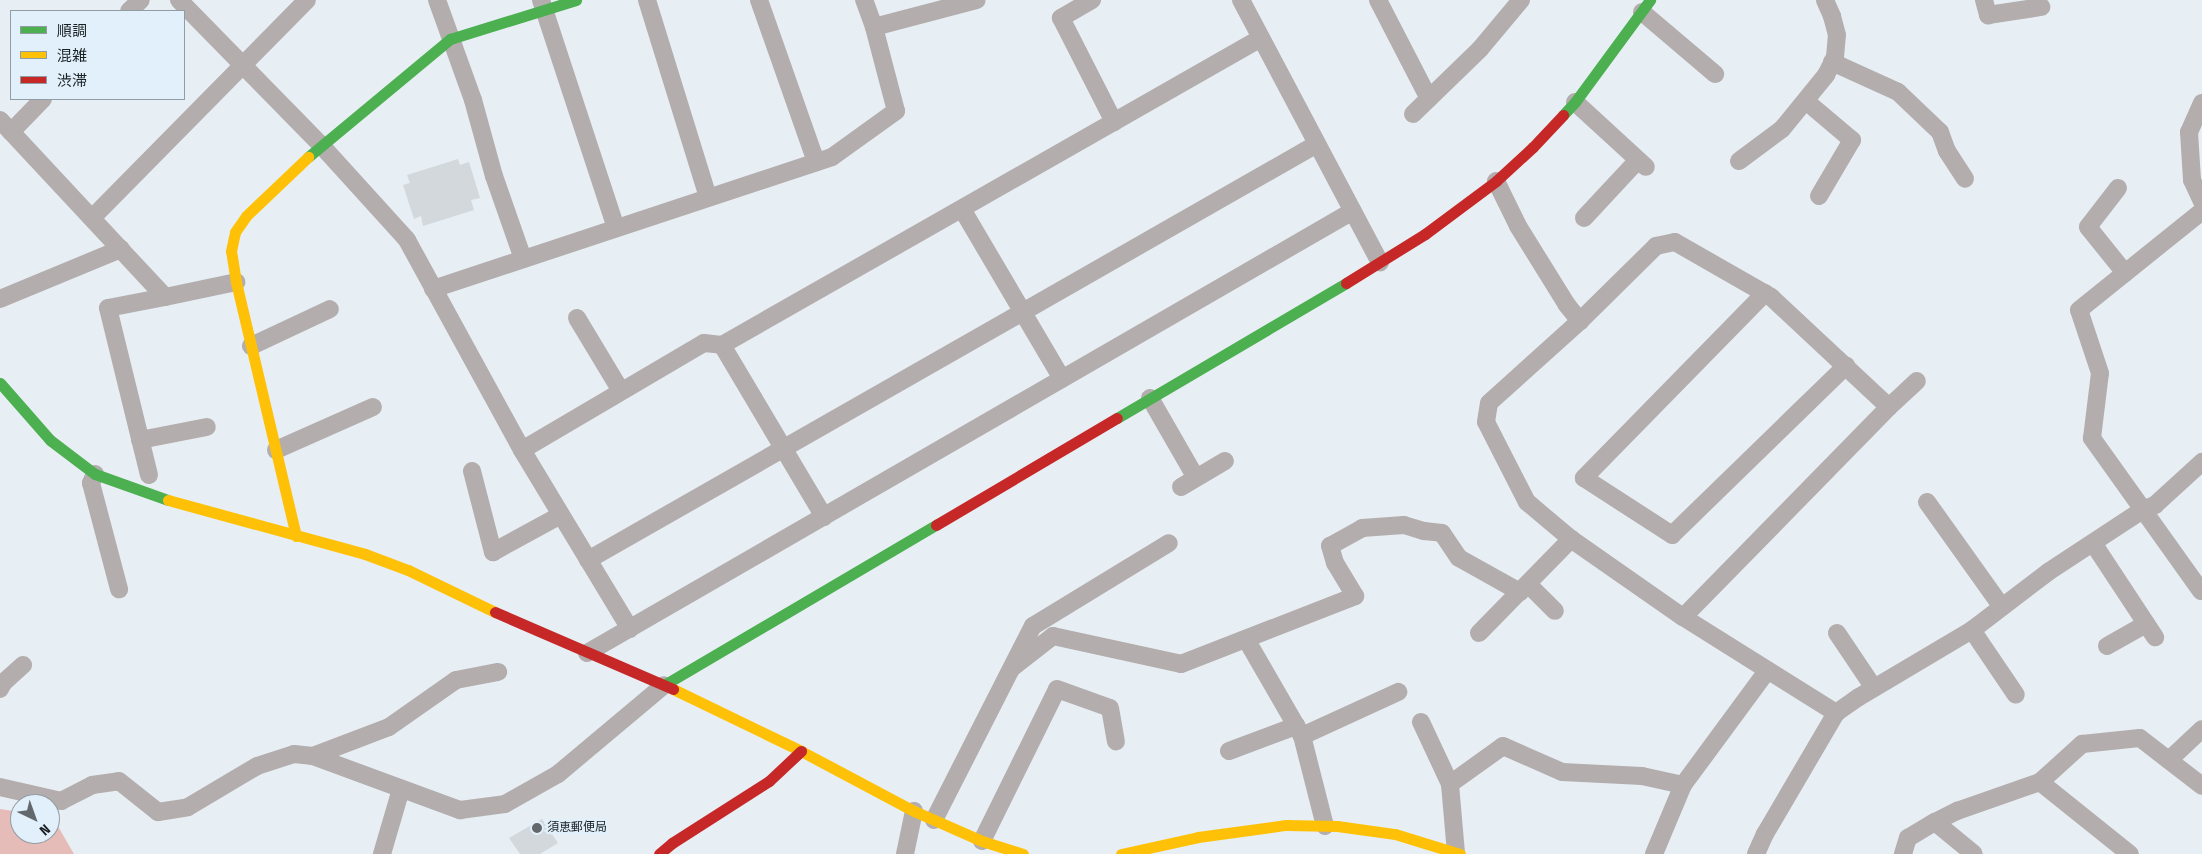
<!DOCTYPE html>
<meta charset="utf-8">
<style>
body{margin:0}
#map{position:relative;width:2202px;height:854px;overflow:hidden;background:#e7eff4;font-family:"Fira Sans Condensed","Noto Sans JP",sans-serif}
div>[style]{position:absolute}
.forest>*{inset:0;background:#e5bcb8}
.building>*{inset:0;background:#d2d8dc}
.street>*{height:18px;margin:-9px;padding:0 9px;transform-origin:9px;border-radius:9px;background:#b4adad}
.fast>*{height:11px;margin:-5.5px;padding:0 5.5px;transform-origin:5.5px;border-radius:5.5px;background:#4caf50}
.slow>*{height:11px;margin:-5.5px;padding:0 5.5px;transform-origin:5.5px;border-radius:5.5px;background:#ffc107}
.jam>*{height:11px;margin:-5.5px;padding:0 5.5px;transform-origin:5.5px;border-radius:5.5px;background:#c62828}
.dots>*{width:14px;height:14px;translate:-50% -50%;box-sizing:border-box;border:2px solid #e1f0fa;border-radius:50%}
span{translate:-50% -50%;white-space:nowrap;text-align:center;line-height:1.15;-webkit-text-stroke:4.5px #e1f0fa;paint-order:stroke}
.poi-label{font-size:12px;color:#1a2023}
.left{translate:0 -50%;text-align:left}
.legend{position:absolute;left:10px;top:10px;width:175px;height:90px;box-sizing:border-box;background:#e1f0fa;border:1px solid #919da4;margin:0;padding:6px 9px;list-style:none;font-size:15px;color:#1a2023}
.legend li{display:flex;align-items:center;gap:10px;height:25px}
.legend b{width:25px;border:1px solid #919da4}
.north{position:absolute;left:10px;top:794px;width:50px;height:50px;box-sizing:border-box;background:#e1f0fa;border:1px solid #919da4;border-radius:50%;rotate:138deg;font-size:14px;font-weight:700;line-height:20px;text-align:center;color:#1a2023}
.north::after{content:'';display:block;margin:auto;width:18px;height:22px;background:#62686c;clip-path:polygon(50% 0,100% 100%,50% 72%,0 100%)}
</style>
<div id="map">
<div class="forest">
<i style="clip-path:polygon(0 809px,20px 812px,20px 834px,50px 834px,50px 815px,52px 816px,74px 854px,0 854px)"></i>
</div>
<div class="building">
<i style="clip-path:polygon(458px 159px,460px 165px,469px 162px,480px 198px,471px 200px,474px 210px,423px 226px,421px 216px,414px 219px,403px 185px,410px 183px,407px 175px)"></i>
<i style="clip-path:polygon(542px 819px,558px 843px,540px 854px,520px 854px,509px 838px)"></i>
</div>
<div class="street">
<i style="left:179px;top:0;width:203px;rotate:45.6deg"></i>
<i style="left:321px;top:145px;width:128px;rotate:47.8deg"></i>
<i style="left:407px;top:240px;width:239px;rotate:61.3deg"></i>
<i style="left:522px;top:450px;width:209px;rotate:58.9deg"></i>
<i style="left:437px;top:0;width:106px;rotate:70.2deg"></i>
<i style="left:473px;top:100px;width:79px;rotate:74.6deg"></i>
<i style="left:494px;top:176px;width:88px;rotate:70.7deg"></i>
<i style="left:541px;top:0;width:240px;rotate:71.8deg"></i>
<i style="left:647px;top:0;width:206px;rotate:72.8deg"></i>
<i style="left:759px;top:0;width:172px;rotate:70.6deg"></i>
<i style="left:1092px;top:0;width:36px;rotate:150deg"></i>
<i style="left:1061px;top:18px;width:117px;rotate:63deg"></i>
<i style="left:1241px;top:0;width:297px;rotate:62.1deg"></i>
<i style="left:1378px;top:0;width:111px;rotate:62.7deg"></i>
<i style="left:1984px;top:0;width:16px;rotate:75deg"></i>
<i style="left:1988px;top:15px;width:54px;rotate:-8.6deg"></i>
<i style="left:129px;top:11px;width:16px;rotate:-43deg"></i>
<i style="left:1642px;top:12px;width:96px;rotate:40.3deg"></i>
<i style="left:874px;top:27px;width:106px;rotate:-14.7deg"></i>
<i style="left:1832px;top:62px;width:72px;rotate:24.4deg"></i>
<i style="left:1898px;top:92px;width:58px;rotate:43.6deg"></i>
<i style="left:1940px;top:132px;width:20px;rotate:70deg"></i>
<i style="left:1947px;top:151px;width:33px;rotate:57deg"></i>
<i style="left:1575px;top:102px;width:96px;rotate:42.5deg"></i>
<i style="left:1807px;top:102px;width:59px;rotate:40.2deg"></i>
<i style="left:1852px;top:140px;width:65px;rotate:120.5deg"></i>
<i style="left:2202px;top:103px;width:32px;rotate:114deg"></i>
<i style="left:2189px;top:132px;width:48px;rotate:86.4deg"></i>
<i style="left:2192px;top:180px;width:23px;rotate:65deg"></i>
<i style="left:1413px;top:114px;width:93px;rotate:-44.1deg"></i>
<i style="left:1480px;top:49px;width:64px;rotate:-50.1deg"></i>
<i style="left:0;top:120px;width:242px;rotate:47deg"></i>
<i style="left:165px;top:297px;width:73px;rotate:-11.9deg"></i>
<i style="left:11px;top:132px;width:46px;rotate:-45.9deg"></i>
<i style="left:1739px;top:161px;width:54px;rotate:-36.7deg"></i>
<i style="left:1782px;top:129px;width:70px;rotate:-50.8deg"></i>
<i style="left:1826px;top:75px;width:20px;rotate:-63deg"></i>
<i style="left:1835px;top:57px;width:22px;rotate:-85deg"></i>
<i style="left:1837px;top:35px;width:20px;rotate:-105deg"></i>
<i style="left:1832px;top:16px;width:17px;rotate:-114deg"></i>
<i style="left:1496px;top:181px;width:50px;rotate:63.9deg"></i>
<i style="left:1518px;top:226px;width:93px;rotate:58.2deg"></i>
<i style="left:1567px;top:305px;width:21px;rotate:51deg"></i>
<i style="left:1580px;top:321px;width:122px;rotate:138deg"></i>
<i style="left:1489px;top:403px;width:19px;rotate:99deg"></i>
<i style="left:1486px;top:422px;width:90px;rotate:62.9deg"></i>
<i style="left:1527px;top:502px;width:57px;rotate:40.1deg"></i>
<i style="left:1571px;top:539px;width:136px;rotate:34.9deg"></i>
<i style="left:1683px;top:617px;width:181px;rotate:32.1deg"></i>
<i style="left:2118px;top:188px;width:49px;rotate:127.6deg"></i>
<i style="left:2088px;top:227px;width:59px;rotate:51.2deg"></i>
<i style="left:962px;top:209px;width:197px;rotate:59.5deg"></i>
<i style="left:92px;top:218px;width:306px;rotate:-45.4deg"></i>
<i style="left:1584px;top:218px;width:79px;rotate:-47deg"></i>
<i style="left:433px;top:289px;width:420px;rotate:-18.3deg"></i>
<i style="left:832px;top:157px;width:79px;rotate:-35.7deg"></i>
<i style="left:896px;top:111px;width:87px;rotate:-104.7deg"></i>
<i style="left:874px;top:27px;width:29px;rotate:-110deg"></i>
<i style="left:1765px;top:293px;width:259px;rotate:134.4deg"></i>
<i style="left:1584px;top:478px;width:105px;rotate:32.9deg"></i>
<i style="left:1672px;top:535px;width:243px;rotate:-44.2deg"></i>
<i style="left:0;top:299px;width:131px;rotate:-22.5deg"></i>
<i style="left:577px;top:318px;width:85px;rotate:58.9deg"></i>
<i style="left:1580px;top:321px;width:107px;rotate:-44.6deg"></i>
<i style="left:1656px;top:246px;width:19px;rotate:-12deg"></i>
<i style="left:1675px;top:242px;width:111px;rotate:29.8deg"></i>
<i style="left:1771px;top:297px;width:161px;rotate:43deg"></i>
<i style="left:1889px;top:407px;width:294px;rotate:134.4deg"></i>
<i style="left:722px;top:345px;width:200px;rotate:59.3deg"></i>
<i style="left:251px;top:346px;width:87px;rotate:-25.1deg"></i>
<i style="left:1150px;top:398px;width:92px;rotate:60.1deg"></i>
<i style="left:1889px;top:407px;width:38px;rotate:-43deg"></i>
<i style="left:140px;top:440px;width:68px;rotate:-11deg"></i>
<i style="left:276px;top:450px;width:106px;rotate:-23.9deg"></i>
<i style="left:522px;top:450px;width:211px;rotate:-30.5deg"></i>
<i style="left:704px;top:343px;width:18px;rotate:6deg"></i>
<i style="left:722px;top:345px;width:620px;rotate:-29.66deg"></i>
<i style="left:472px;top:471px;width:84px;rotate:75.5deg"></i>
<i style="left:493px;top:552px;width:77px;rotate:-28.6deg"></i>
<i style="left:95px;top:474px;width:10px;rotate:114deg"></i>
<i style="left:91px;top:483px;width:110px;rotate:75.2deg"></i>
<i style="left:149px;top:475px;width:172px;rotate:-103.8deg"></i>
<i style="left:108px;top:308px;width:58px;rotate:-10.9deg"></i>
<i style="left:1181px;top:487px;width:51px;rotate:-30.6deg"></i>
<i style="left:1927px;top:502px;width:129px;rotate:54.5deg"></i>
<i style="left:2093px;top:543px;width:113px;rotate:56.6deg"></i>
<i style="left:588px;top:560px;width:839px;rotate:-29.71deg"></i>
<i style="left:1528px;top:584px;width:38px;rotate:45deg"></i>
<i style="left:2201px;top:591px;width:188px;rotate:-125.5deg"></i>
<i style="left:2092px;top:438px;width:65px;rotate:-83deg"></i>
<i style="left:2100px;top:373px;width:66px;rotate:-108.4deg"></i>
<i style="left:2079px;top:310px;width:158px;rotate:-38.8deg"></i>
<i style="left:1972px;top:630px;width:78px;rotate:55.9deg"></i>
<i style="left:1479px;top:633px;width:132px;rotate:-45.6deg"></i>
<i style="left:1837px;top:633px;width:66px;rotate:56.1deg"></i>
<i style="left:1246px;top:639px;width:112px;rotate:60deg"></i>
<i style="left:2107px;top:646px;width:45px;rotate:-29.4deg"></i>
<i style="left:587px;top:653px;width:884px;rotate:-29.99deg"></i>
<i style="left:1012px;top:668px;width:52px;rotate:-38deg"></i>
<i style="left:1053px;top:636px;width:131px;rotate:12.3deg"></i>
<i style="left:1181px;top:664px;width:187px;rotate:-21.3deg"></i>
<i style="left:1355px;top:596px;width:39px;rotate:-121deg"></i>
<i style="left:1335px;top:563px;width:18px;rotate:-106deg"></i>
<i style="left:1330px;top:546px;width:37px;rotate:-29deg"></i>
<i style="left:1362px;top:528px;width:42px;rotate:-4.1deg"></i>
<i style="left:1404px;top:525px;width:21px;rotate:17deg"></i>
<i style="left:1424px;top:531px;width:18px;rotate:6deg"></i>
<i style="left:1442px;top:533px;width:30px;rotate:56deg"></i>
<i style="left:1459px;top:558px;width:70px;rotate:29.1deg"></i>
<i style="left:0;top:689px;width:7px;rotate:-63deg"></i>
<i style="left:3px;top:683px;width:27px;rotate:-42deg"></i>
<i style="left:1421px;top:722px;width:68px;rotate:64.9deg"></i>
<i style="left:1229px;top:751px;width:72px;rotate:-20.5deg"></i>
<i style="left:313px;top:756px;width:81px;rotate:-20.9deg"></i>
<i style="left:389px;top:727px;width:82px;rotate:-35deg"></i>
<i style="left:456px;top:680px;width:43px;rotate:-10.8deg"></i>
<i style="left:2169px;top:760px;width:45px;rotate:-43.2deg"></i>
<i style="left:2040px;top:782px;width:115px;rotate:38.7deg"></i>
<i style="left:0;top:787px;width:63px;rotate:12.9deg"></i>
<i style="left:61px;top:801px;width:35px;rotate:-27deg"></i>
<i style="left:92px;top:785px;width:27px;rotate:-8deg"></i>
<i style="left:119px;top:781px;width:50px;rotate:38.5deg"></i>
<i style="left:158px;top:812px;width:30px;rotate:-9deg"></i>
<i style="left:188px;top:807px;width:80px;rotate:-30.7deg"></i>
<i style="left:257px;top:766px;width:39px;rotate:-18deg"></i>
<i style="left:294px;top:754px;width:19px;rotate:6deg"></i>
<i style="left:313px;top:756px;width:157px;rotate:20.2deg"></i>
<i style="left:460px;top:810px;width:45px;rotate:-7.6deg"></i>
<i style="left:505px;top:804px;width:61px;rotate:-29.5deg"></i>
<i style="left:558px;top:774px;width:138px;rotate:-40deg"></i>
<i style="left:934px;top:820px;width:218px;rotate:-63deg"></i>
<i style="left:1033px;top:626px;width:159px;rotate:-31.4deg"></i>
<i style="left:1935px;top:822px;width:50px;rotate:39.4deg"></i>
<i style="left:1325px;top:826px;width:93px;rotate:-104.3deg"></i>
<i style="left:1302px;top:736px;width:106px;rotate:-24.6deg"></i>
<i style="left:982px;top:841px;width:169px;rotate:-63.7deg"></i>
<i style="left:1057px;top:689px;width:56px;rotate:19.7deg"></i>
<i style="left:1110px;top:708px;width:34px;rotate:80deg"></i>
<i style="left:1456px;top:853px;width:69px;rotate:-95deg"></i>
<i style="left:1450px;top:784px;width:65px;rotate:-35.6deg"></i>
<i style="left:1503px;top:746px;width:64px;rotate:23.8deg"></i>
<i style="left:1562px;top:772px;width:80px;rotate:2.9deg"></i>
<i style="left:1642px;top:776px;width:42px;rotate:12.4deg"></i>
<i style="left:382px;top:854px;width:68px;rotate:-73.7deg"></i>
<i style="left:905px;top:854px;width:44px;rotate:-78.2deg"></i>
<i style="left:1654px;top:854px;width:75px;rotate:-67.2deg"></i>
<i style="left:1683px;top:785px;width:142px;rotate:-53.6deg"></i>
<i style="left:1756px;top:854px;width:22px;rotate:-66deg"></i>
<i style="left:1765px;top:834px;width:140px;rotate:-59.6deg"></i>
<i style="left:1836px;top:713px;width:28px;rotate:-35deg"></i>
<i style="left:1859px;top:697px;width:131px;rotate:-30.7deg"></i>
<i style="left:1972px;top:630px;width:96px;rotate:-37.3deg"></i>
<i style="left:2048px;top:572px;width:115px;rotate:-33.3deg"></i>
<i style="left:2144px;top:509px;width:12px;rotate:-20deg"></i>
<i style="left:2155px;top:505px;width:64px;rotate:-42.5deg"></i>
<i style="left:1903px;top:854px;width:17px;rotate:-73deg"></i>
<i style="left:1908px;top:838px;width:31px;rotate:-31deg"></i>
<i style="left:1935px;top:822px;width:25px;rotate:-27deg"></i>
<i style="left:1957px;top:811px;width:88px;rotate:-19.3deg"></i>
<i style="left:2040px;top:782px;width:57px;rotate:-42.1deg"></i>
<i style="left:2082px;top:744px;width:58px;rotate:-5.9deg"></i>
<i style="left:2140px;top:738px;width:78px;rotate:37.7deg"></i>
</div>
<div class="fast">
<i style="left:1563px;top:115px;width:18px;rotate:-47deg"></i>
<i style="left:1575px;top:102px;width:127px;rotate:-53.7deg"></i>
<i style="left:308px;top:157px;width:185px;rotate:-39.7deg"></i>
<i style="left:450px;top:39px;width:132px;rotate:-17.2deg"></i>
<i style="left:0;top:383px;width:76px;rotate:48.7deg"></i>
<i style="left:50px;top:440px;width:56px;rotate:37.1deg"></i>
<i style="left:95px;top:474px;width:77px;rotate:19.6deg"></i>
<i style="left:1117px;top:418px;width:266px;rotate:-30.5deg"></i>
<i style="left:664px;top:685px;width:316px;rotate:-30.5deg"></i>
</div>
<div class="slow">
<i style="left:168px;top:500px;width:204px;rotate:15.3deg"></i>
<i style="left:365px;top:554px;width:46px;rotate:20.4deg"></i>
<i style="left:408px;top:570px;width:97px;rotate:25.8deg"></i>
<i style="left:296px;top:536px;width:261px;rotate:-103.3deg"></i>
<i style="left:236px;top:282px;width:31px;rotate:-99deg"></i>
<i style="left:231px;top:251px;width:19px;rotate:-78deg"></i>
<i style="left:235px;top:232px;width:19px;rotate:-55deg"></i>
<i style="left:246px;top:216px;width:86px;rotate:-43.6deg"></i>
<i style="left:673px;top:689px;width:142px;rotate:25.8deg"></i>
<i style="left:801px;top:751px;width:128px;rotate:28deg"></i>
<i style="left:914px;top:811px;width:74px;rotate:23.8deg"></i>
<i style="left:982px;top:841px;width:43px;rotate:17.6deg"></i>
<i style="left:1121px;top:854px;width:79px;rotate:-12.4deg"></i>
<i style="left:1198px;top:837px;width:89px;rotate:-7.8deg"></i>
<i style="left:1286px;top:825px;width:51px;rotate:1.1deg"></i>
<i style="left:1337px;top:826px;width:59px;rotate:7.9deg"></i>
<i style="left:1395px;top:834px;width:68px;rotate:17.1deg"></i>
</div>
<div class="jam">
<i style="left:1346px;top:283px;width:93px;rotate:-31.8deg"></i>
<i style="left:1425px;top:234px;width:89px;rotate:-36.7deg"></i>
<i style="left:1496px;top:181px;width:50px;rotate:-42.6deg"></i>
<i style="left:1533px;top:147px;width:44px;rotate:-46.8deg"></i>
<i style="left:936px;top:525px;width:210px;rotate:-30.6deg"></i>
<i style="left:495px;top:612px;width:194px;rotate:23.4deg"></i>
<i style="left:659px;top:854px;width:17px;rotate:-40deg"></i>
<i style="left:672px;top:843px;width:115px;rotate:-32.6deg"></i>
<i style="left:769px;top:781px;width:44px;rotate:-43.2deg"></i>
</div>
<div class="dots">
<i style="left:537px;top:828px;background:#62686c"></i>
</div>
<div class="poi-label">
<span class="left" style="left:547px;top:828px">須恵郵便局</span>
</div>
<ul class="legend">
<li><b style="height:6px;background:#4caf50"></b>順調</li>
<li><b style="height:6px;background:#ffc107"></b>混雑</li>
<li><b style="height:6px;background:#c62828"></b>渋滞</li>
</ul>
<div class="north">N</div>
</div>
